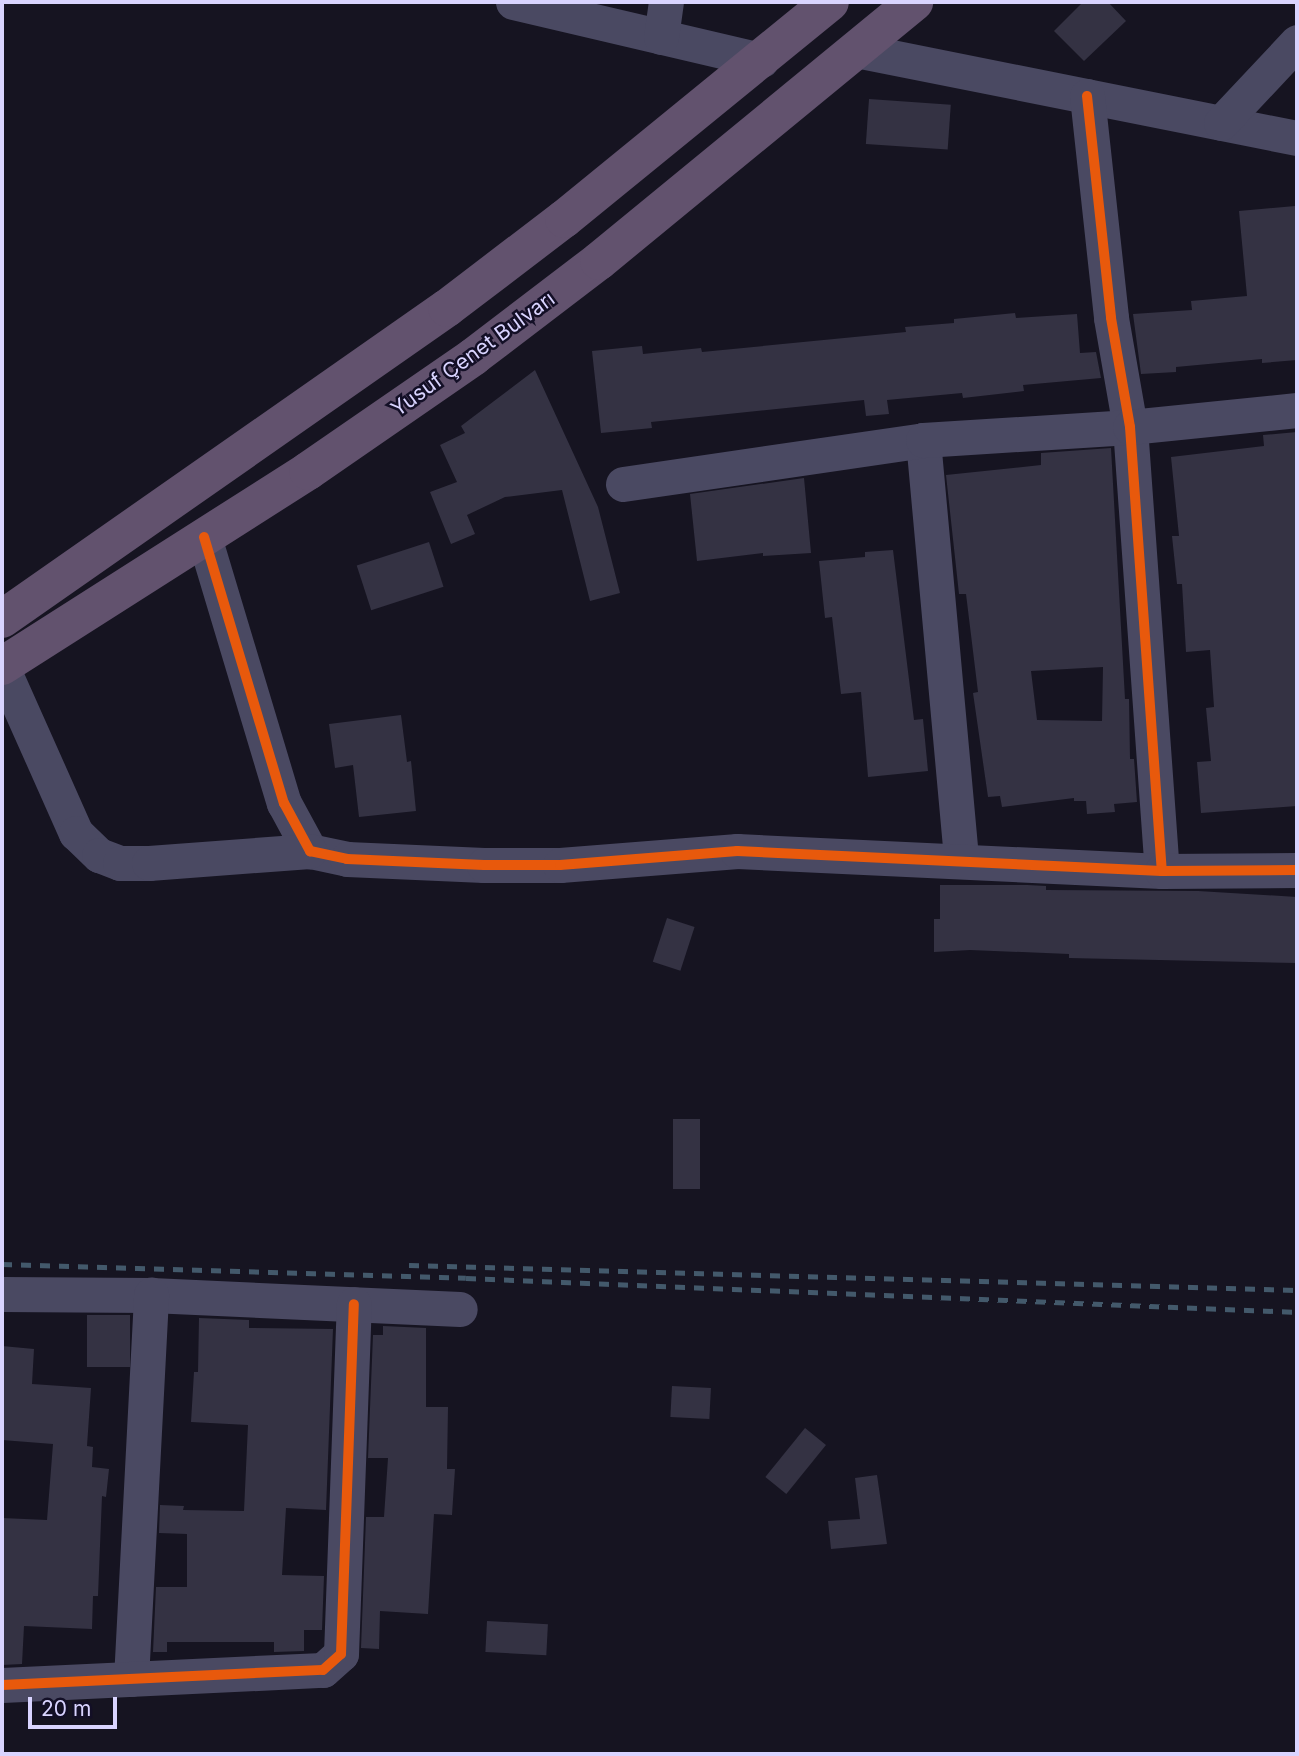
<!DOCTYPE html>
<meta charset="utf-8">
<style>
body{margin:0}
#map{position:relative;width:1299px;height:1756px;overflow:hidden;background:#161421;font-family:Inter,sans-serif}
div>[style]{position:absolute}
.building>*{inset:0;background:#343243;transform-origin:0 0}
.minor>*{height:35px;margin:-17.5px;padding:0 17.5px;transform-origin:17.5px;border-radius:17.5px;background:#4a4962}
.trunk>*{height:38px;margin:-19px;padding:0 19px;transform-origin:19px;border-radius:19px;background:#62526e}
.rail>*{height:5px;margin-top:-2.5px;transform-origin:0;background:repeating-linear-gradient(90deg,#43596b 0 10px,transparent 0 19px)}
.cycleway>*{height:10px;margin:-5px;padding:0 5px;transform-origin:5px;border-radius:5px;background:#e8590c}
span{translate:-50% -50%;white-space:nowrap;text-align:center;line-height:1.15;-webkit-text-stroke:5px #130f26;paint-order:stroke}
.street-label{font-size:21px;color:#d9d4ff}
.frame{position:absolute;inset:0;border:4px solid #d9d4ff;pointer-events:none}
.scale{position:absolute;left:28px;top:1697px;width:89px;height:32px;box-sizing:border-box;border:4px solid #d9d4ff;border-top:0;padding-left:9px;font-size:21px;line-height:24px;white-space:nowrap;color:#d9d4ff;-webkit-text-stroke:5px #130f26;paint-order:stroke}
</style>
<div id="map">
<div class="building">
<i style="clip-path:polygon(1083px 2px,1108px 2px,1126px 21px,1084px 61px,1054px 31px)"></i>
<i style="left:869px;top:99px;width:82px;height:45px;rotate:4deg"></i>
<i style="clip-path:polygon(1295px 206px,1297px 360px,1262px 363px,1262px 359px,1176px 367px,1176px 372px,1141px 374px,1133px 314px,1192px 310px,1191px 301px,1247px 296px,1239px 211px)"></i>
<i style="clip-path:polygon(1015px 313px,1016px 318px,1077px 314px,1080px 353px,1096px 352px,1101px 378px,1023px 385px,1024px 391px,963px 398px,962px 393px,887px 400px,889px 414px,866px 416px,864px 400px,651px 422px,652px 428px,601px 433px,592px 351px,642px 346px,643px 354px,701px 348px,702px 352px,906px 332px,905px 327px,954px 323px,954px 319px)"></i>
<i style="clip-path:polygon(535px 370px,598px 507px,620px 593px,590px 601px,562px 490px,505px 497px,467px 515px,475px 534px,451px 544px,430px 492px,457px 482px,440px 445px,465px 433px,461px 426px)"></i>
<i style="clip-path:polygon(1297px 432px,1297px 806px,1201px 813px,1197px 762px,1211px 761px,1206px 708px,1214px 707px,1210px 650px,1186px 652px,1182px 584px,1177px 584px,1172px 536px,1179px 536px,1171px 457px,1264px 446px,1263px 435px)"></i>
<i style="clip-path:polygon(evenodd,1111px 448px,1125px 699px,1129px 699px,1130px 759px,1134px 759px,1137px 802px,1114px 804px,1115px 812px,1087px 814px,1086px 801px,1074px 801px,1074px 798px,1002px 807px,1000px 796px,988px 797px,973px 693px,978px 692px,966px 594px,959px 594px,946px 475px,1041px 465px,1041px 453px,1111px 448px,1103px 667px,1102px 721px,1037px 720px,1031px 671px,1103px 667px)"></i>
<i style="clip-path:polygon(804px 478px,811px 553px,763px 556px,763px 553px,697px 561px,690px 494px)"></i>
<i style="left:429px;top:542px;width:47px;height:76px;rotate:72deg"></i>
<i style="clip-path:polygon(893px 550px,914px 720px,923px 719px,928px 771px,868px 777px,861px 692px,841px 694px,832px 617px,825px 618px,819px 561px,865px 557px,865px 552px)"></i>
<i style="clip-path:polygon(401px 715px,407px 762px,411px 761px,416px 811px,359px 817px,353px 765px,335px 768px,329px 724px)"></i>
<i style="clip-path:polygon(940px 885px,1027px 885px,1046px 886px,1046px 890px,1198px 891px,1297px 897px,1297px 963px,1069px 958px,1069px 954px,970px 950px,934px 952px,934px 919px,940px 919px)"></i>
<i style="left:667px;top:918px;width:29px;height:46px;rotate:18deg"></i>
<i style="left:673px;top:1119px;width:27px;height:70px"></i>
<i style="left:87px;top:1315px;width:43px;height:52px"></i>
<i style="clip-path:polygon(199px 1318px,249px 1320px,249px 1328px,333px 1329px,326px 1510px,286px 1508px,282px 1575px,324px 1576px,322px 1630px,304px 1630px,304px 1651px,274px 1652px,274px 1642px,167px 1642px,167px 1652px,153px 1652px,156px 1587px,187px 1587px,187px 1534px,159px 1533px,160px 1505px,184px 1506px,183px 1510px,244px 1511px,248px 1425px,191px 1422px,194px 1372px,198px 1372px)"></i>
<i style="clip-path:polygon(383px 1326px,426px 1328px,426px 1407px,448px 1407px,447px 1469px,455px 1469px,452px 1515px,434px 1514px,428px 1614px,380px 1611px,379px 1649px,361px 1648px,366px 1517px,384px 1517px,388px 1458px,368px 1458px,373px 1335px,383px 1335px)"></i>
<i style="clip-path:polygon(2px 1346px,34px 1349px,32px 1384px,91px 1388px,87px 1446px,93px 1447px,92px 1467px,109px 1469px,106px 1497px,102px 1496px,98px 1596px,93px 1596px,92px 1629px,24px 1626px,22px 1664px,2px 1665px,2px 1518px,47px 1520px,53px 1444px,2px 1440px)"></i>
<i style="left:672px;top:1386px;width:39px;height:31px;rotate:3deg"></i>
<i style="left:805px;top:1428px;width:27px;height:63px;rotate:39deg"></i>
<i style="clip-path:polygon(877px 1475px,887px 1544px,831px 1549px,828px 1521px,860px 1519px,855px 1478px)"></i>
<i style="left:487px;top:1621px;width:61px;height:31px;rotate:3deg"></i>
</div>
<div class="minor">
<i style="left:513px;top:2px;width:255px;rotate:13.2deg"></i>
<i style="left:661px;top:37px;width:35px;rotate:-82deg"></i>
<i style="left:856px;top:50px;width:450px;rotate:11.3deg"></i>
<i style="left:1087px;top:96px;width:223px;rotate:83.8deg"></i>
<i style="left:1111px;top:318px;width:111px;rotate:80.1deg"></i>
<i style="left:1130px;top:427px;width:445px;rotate:85.9deg"></i>
<i style="left:1221px;top:123px;width:111px;rotate:-46.8deg"></i>
<i style="left:923px;top:440px;width:421px;rotate:84.8deg"></i>
<i style="left:623px;top:484px;width:303px;rotate:-8.3deg"></i>
<i style="left:923px;top:440px;width:207px;rotate:-3.6deg"></i>
<i style="left:1130px;top:427px;width:168px;rotate:-5.8deg"></i>
<i style="left:204px;top:537px;width:278px;rotate:73.3deg"></i>
<i style="left:284px;top:803px;width:55px;rotate:61.6deg"></i>
<i style="left:310px;top:851px;width:38px;rotate:12deg"></i>
<i style="left:347px;top:859px;width:137px;rotate:2.5deg"></i>
<i style="left:484px;top:865px;width:76px"></i>
<i style="left:560px;top:865px;width:178px;rotate:-4.5deg"></i>
<i style="left:737px;top:851px;width:425px;rotate:2.7deg"></i>
<i style="left:1162px;top:871px;width:135px;rotate:-0.4deg"></i>
<i style="left:2px;top:667px;width:182px;rotate:66deg"></i>
<i style="left:76px;top:833px;width:32px;rotate:44deg"></i>
<i style="left:99px;top:855px;width:22px;rotate:21deg"></i>
<i style="left:120px;top:863px;width:29px"></i>
<i style="left:149px;top:863px;width:161px;rotate:-4.3deg"></i>
<i style="left:2px;top:1294px;width:149px;rotate:0.4deg"></i>
<i style="left:151px;top:1295px;width:309px;rotate:2.6deg"></i>
<i style="left:131px;top:1679px;width:385px;rotate:-87deg"></i>
<i style="left:2px;top:1685px;width:321px;rotate:-2.7deg"></i>
<i style="left:323px;top:1670px;width:24px;rotate:-42deg"></i>
<i style="left:341px;top:1654px;width:350px;rotate:-87.9deg"></i>
</div>
<div class="trunk">
<i style="left:2px;top:619px;width:543px;rotate:-34.95deg"></i>
<i style="left:447px;top:308px;width:147px;rotate:-37.3deg"></i>
<i style="left:564px;top:219px;width:343px;rotate:-39.2deg"></i>
<i style="left:2px;top:666px;width:363px;rotate:-32.5deg"></i>
<i style="left:308px;top:471px;width:201px;rotate:-34.6deg"></i>
<i style="left:473px;top:357px;width:158px;rotate:-37.3deg"></i>
<i style="left:599px;top:261px;width:408px;rotate:-39.4deg"></i>
</div>
<div class="rail">
<i style="left:2px;top:1264px;width:464px;rotate:1.7deg"></i>
<i style="left:466px;top:1278px;width:832px;rotate:2.34deg"></i>
<i style="left:409px;top:1265px;width:888px;rotate:1.61deg"></i>
</div>
<div class="cycleway">
<i style="left:1087px;top:96px;width:223px;rotate:83.8deg"></i>
<i style="left:1111px;top:318px;width:111px;rotate:80.1deg"></i>
<i style="left:1130px;top:427px;width:445px;rotate:85.9deg"></i>
<i style="left:204px;top:537px;width:278px;rotate:73.3deg"></i>
<i style="left:284px;top:803px;width:55px;rotate:61.6deg"></i>
<i style="left:310px;top:851px;width:38px;rotate:12deg"></i>
<i style="left:347px;top:859px;width:137px;rotate:2.5deg"></i>
<i style="left:484px;top:865px;width:76px"></i>
<i style="left:560px;top:865px;width:178px;rotate:-4.5deg"></i>
<i style="left:737px;top:851px;width:425px;rotate:2.7deg"></i>
<i style="left:1162px;top:871px;width:135px;rotate:-0.4deg"></i>
<i style="left:2px;top:1685px;width:321px;rotate:-2.7deg"></i>
<i style="left:323px;top:1670px;width:24px;rotate:-42deg"></i>
<i style="left:341px;top:1654px;width:350px;rotate:-87.9deg"></i>
</div>
<div class="street-label">
<span style="left:473px;top:354px;rotate:-36deg">Yusuf Çenet Bulvarı</span>
</div>
<div class="frame"></div>
<div class="scale">20 m</div>
</div>
